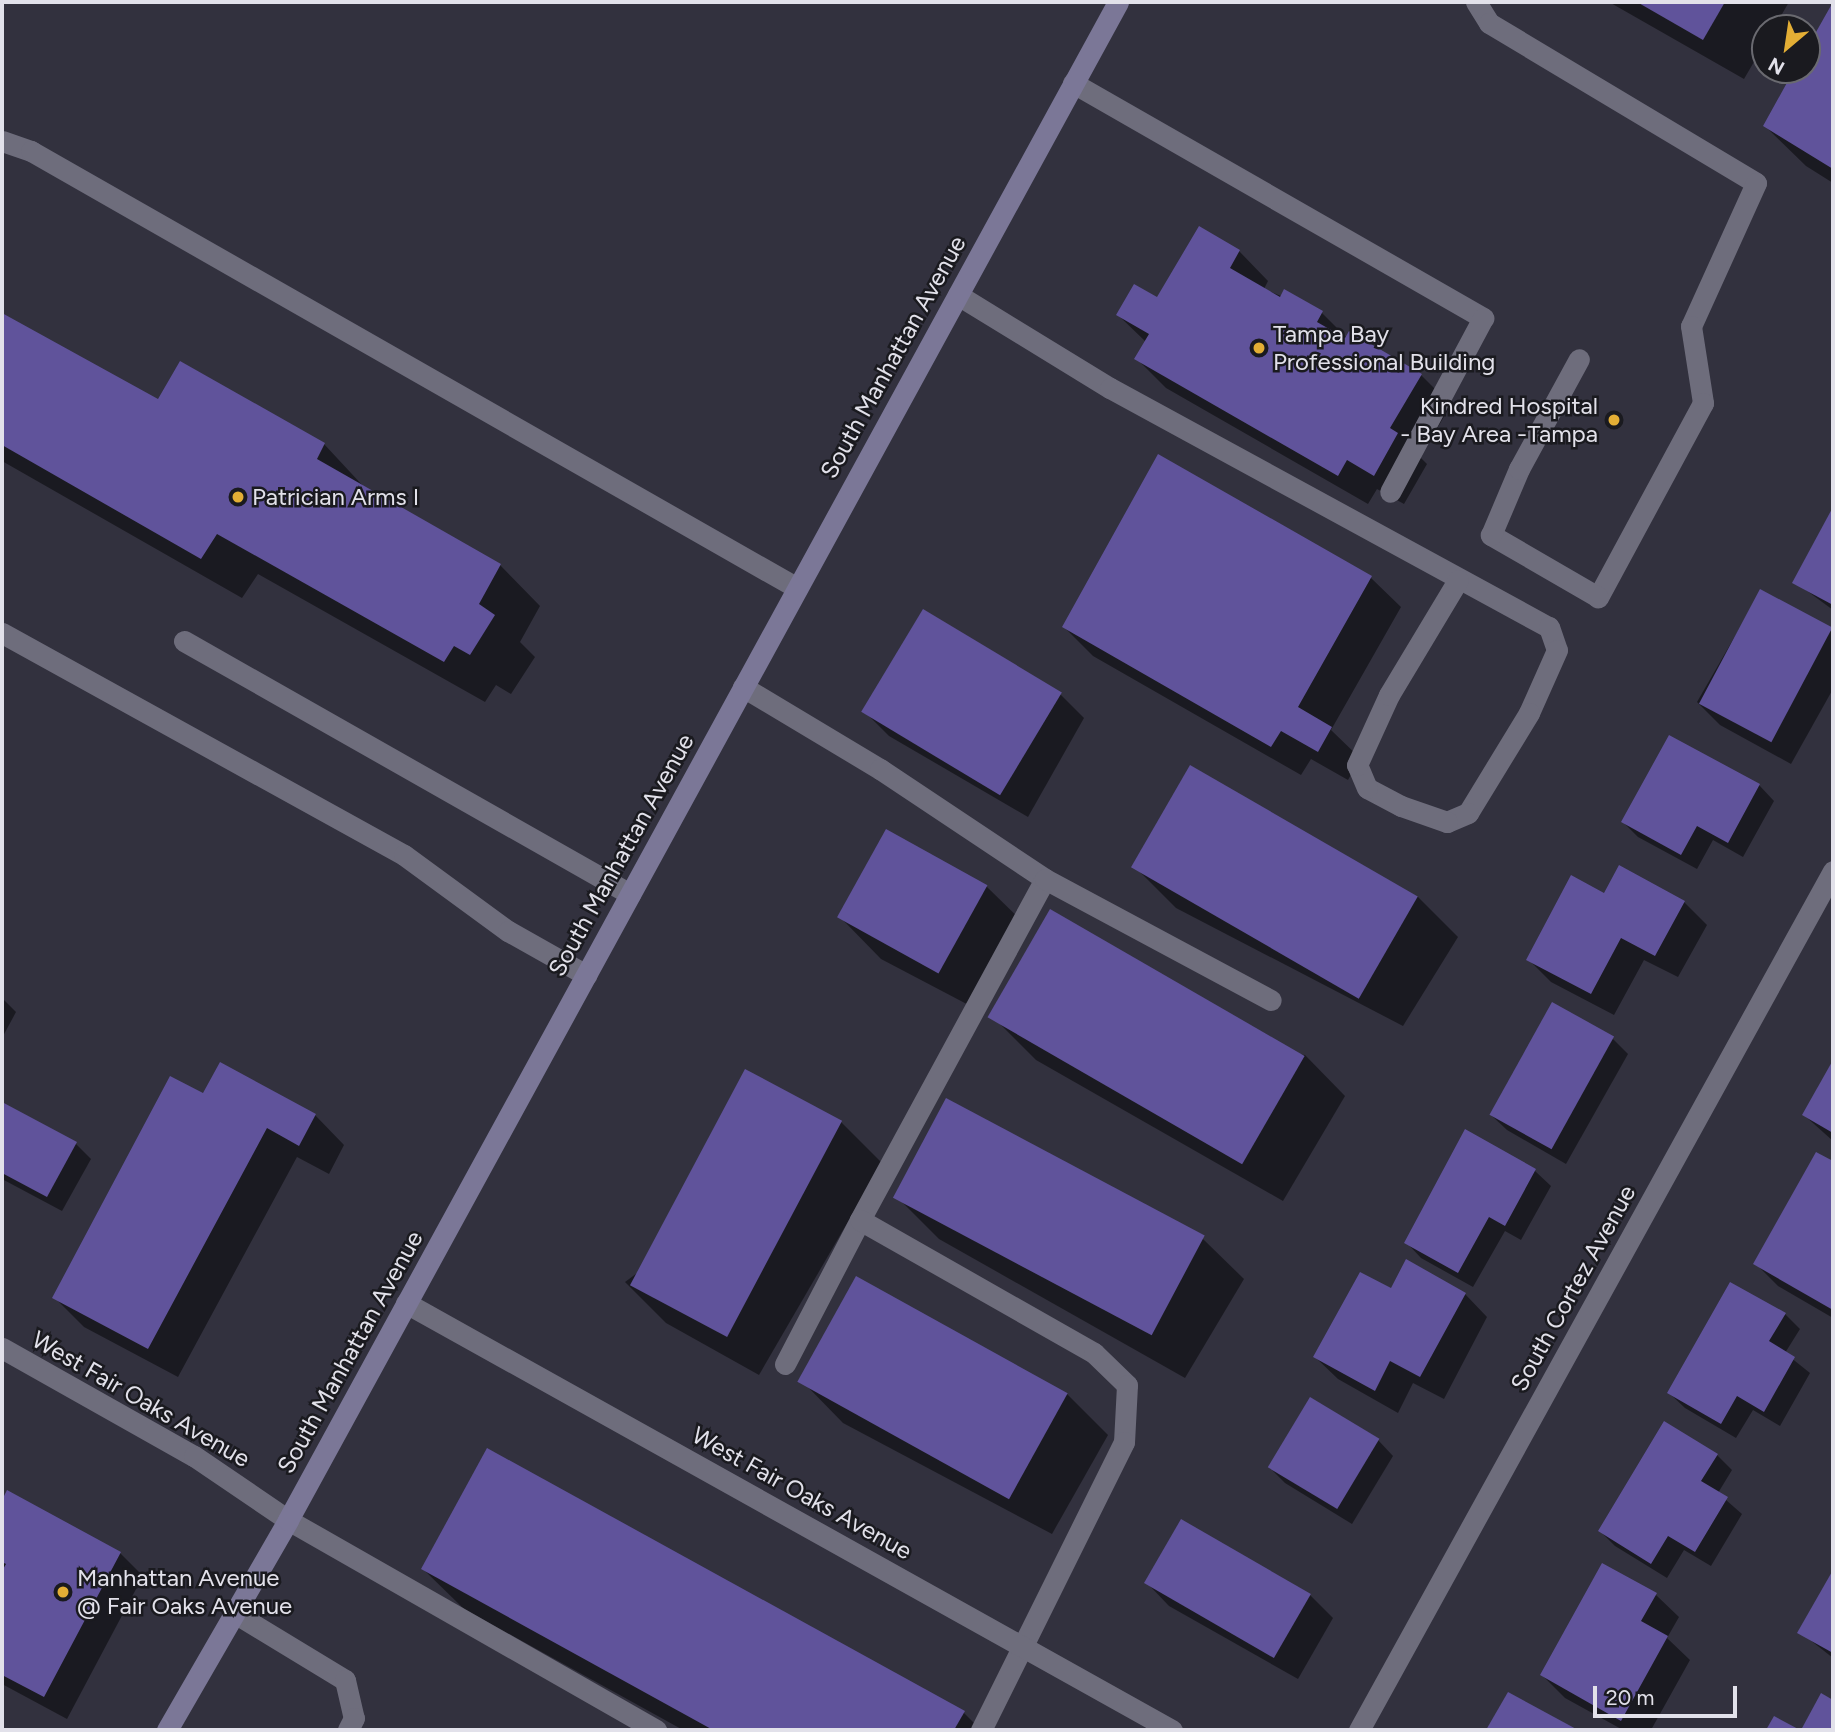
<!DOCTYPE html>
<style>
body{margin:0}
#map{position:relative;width:1835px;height:1732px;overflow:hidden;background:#32313e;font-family:Figtree,sans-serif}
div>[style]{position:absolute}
.shadow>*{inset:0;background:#0007}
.building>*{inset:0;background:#60539b;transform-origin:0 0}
.service>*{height:21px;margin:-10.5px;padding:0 10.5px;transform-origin:10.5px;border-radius:10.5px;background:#6e6d7c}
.minor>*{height:21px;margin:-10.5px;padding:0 10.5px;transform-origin:10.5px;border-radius:10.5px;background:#6e6d7c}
.secondary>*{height:21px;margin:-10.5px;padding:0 10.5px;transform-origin:10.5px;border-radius:10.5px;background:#7b7797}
.dots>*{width:19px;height:19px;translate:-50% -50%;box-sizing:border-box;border:4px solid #1a1a1f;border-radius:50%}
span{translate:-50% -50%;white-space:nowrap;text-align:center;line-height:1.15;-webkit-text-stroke:5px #1a1a1f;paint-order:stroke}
.poi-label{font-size:24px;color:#e2e1ea}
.left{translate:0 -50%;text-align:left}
.right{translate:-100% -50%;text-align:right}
.street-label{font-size:24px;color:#e2e1ea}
.frame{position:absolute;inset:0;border:4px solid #e2e1ea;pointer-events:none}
.north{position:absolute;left:1751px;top:14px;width:70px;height:70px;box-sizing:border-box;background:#1a1a1f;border:2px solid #6a6a70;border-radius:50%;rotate:209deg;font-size:19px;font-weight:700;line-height:28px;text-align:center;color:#e2e1ea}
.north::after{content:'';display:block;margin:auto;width:24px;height:32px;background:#e3ae35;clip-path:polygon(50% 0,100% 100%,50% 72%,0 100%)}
.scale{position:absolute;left:1593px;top:1686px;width:144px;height:32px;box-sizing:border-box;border:4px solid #e2e1ea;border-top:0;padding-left:9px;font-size:21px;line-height:24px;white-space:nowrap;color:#e2e1ea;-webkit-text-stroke:5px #1a1a1f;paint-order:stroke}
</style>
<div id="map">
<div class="shadow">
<i style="clip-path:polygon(1609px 2px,1789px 2px,1774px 28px,1765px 28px,1765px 43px,1744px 79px)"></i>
<i style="clip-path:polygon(1833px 4px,1833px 183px,1806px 166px,1765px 126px,1796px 70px,1807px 70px,1807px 51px)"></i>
<i style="clip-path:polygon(1239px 251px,1268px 281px,1264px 289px,1322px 313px,1347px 338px,1421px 375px,1451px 405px,1420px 457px,1427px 464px,1404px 504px,1377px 489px,1368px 504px,1166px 388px,1136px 358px,1146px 342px,1118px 315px,1158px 300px)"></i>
<i style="clip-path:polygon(2px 315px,158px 402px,324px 444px,364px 487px,500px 565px,540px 606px,520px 642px,535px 657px,511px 694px,496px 685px,485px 702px,258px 574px,242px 598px,2px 461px)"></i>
<i style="clip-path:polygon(1158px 456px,1371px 578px,1401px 607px,1331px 730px,1360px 758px,1348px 780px,1311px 759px,1301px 775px,1093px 656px,1064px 627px)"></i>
<i style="clip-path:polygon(1833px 511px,1833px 610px,1795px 582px)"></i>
<i style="clip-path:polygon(1761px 591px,1833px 632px,1833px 689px,1791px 764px,1720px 725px,1697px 702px)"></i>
<i style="clip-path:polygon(924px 611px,1061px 695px,1084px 718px,1028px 817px,889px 736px,866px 713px)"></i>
<i style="clip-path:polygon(1759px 785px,1774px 801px,1743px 857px,1713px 840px,1697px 869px,1638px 837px,1623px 822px)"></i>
<i style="clip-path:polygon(886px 831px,987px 887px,1028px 927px,980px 1011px,881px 959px,841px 918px)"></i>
<i style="clip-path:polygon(1136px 868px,1418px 897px,1458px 937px,1403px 1026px,1176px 908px)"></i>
<i style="clip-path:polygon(1604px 895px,1684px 902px,1707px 925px,1678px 977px,1644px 960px,1614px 1015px,1551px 982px,1528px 959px)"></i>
<i style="clip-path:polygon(2px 998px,16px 1012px,2px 1038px)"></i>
<i style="clip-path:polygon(995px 1019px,1305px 1055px,1345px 1096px,1283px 1201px,1036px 1060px)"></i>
<i style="clip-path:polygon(1613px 1039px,1628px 1054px,1566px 1164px,1507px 1130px,1491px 1115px)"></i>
<i style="clip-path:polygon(1833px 1064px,1833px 1141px,1804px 1115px)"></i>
<i style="clip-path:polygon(204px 1096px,315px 1115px,344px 1145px,329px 1174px,297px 1157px,178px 1377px,84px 1327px,54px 1297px)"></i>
<i style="clip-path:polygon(2px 1104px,76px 1144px,91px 1159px,62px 1211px,2px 1179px)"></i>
<i style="clip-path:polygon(841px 1122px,882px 1163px,759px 1375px,666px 1323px,625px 1282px)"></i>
<i style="clip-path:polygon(1466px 1131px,1535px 1171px,1551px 1186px,1521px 1240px,1505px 1231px,1473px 1287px,1421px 1258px,1406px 1242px)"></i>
<i style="clip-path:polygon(1817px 1154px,1833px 1163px,1833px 1318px,1778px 1286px,1755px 1263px)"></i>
<i style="clip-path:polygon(899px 1199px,1203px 1239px,1244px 1279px,1185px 1378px,939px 1239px)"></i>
<i style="clip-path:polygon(1392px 1290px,1465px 1294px,1487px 1317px,1444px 1399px,1413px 1383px,1398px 1413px,1338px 1379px,1315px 1357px)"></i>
<i style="clip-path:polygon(1785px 1314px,1800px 1329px,1785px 1353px,1810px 1373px,1780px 1426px,1753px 1410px,1736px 1438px,1685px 1408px,1669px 1393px)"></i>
<i style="clip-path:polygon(803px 1382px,1067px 1394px,1108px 1435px,1052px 1534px,843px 1423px)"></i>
<i style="clip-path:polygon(1378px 1440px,1393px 1456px,1352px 1524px,1285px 1483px,1270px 1468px)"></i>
<i style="clip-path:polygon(1717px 1455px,1732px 1470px,1718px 1493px,1742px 1514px,1711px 1566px,1684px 1550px,1667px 1578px,1615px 1546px,1600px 1531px)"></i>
<i style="clip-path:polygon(8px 1492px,120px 1553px,143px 1576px,67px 1719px,2px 1684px,2px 1504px)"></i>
<i style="clip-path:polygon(423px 1569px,964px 1713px,981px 1730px,683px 1730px,464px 1609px)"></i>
<i style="clip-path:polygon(1833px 1574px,1833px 1658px,1800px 1632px)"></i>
<i style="clip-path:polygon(1147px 1583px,1310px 1595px,1333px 1618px,1298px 1679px,1169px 1606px)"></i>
<i style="clip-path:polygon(1656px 1595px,1679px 1617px,1667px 1638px,1690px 1660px,1651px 1730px,1623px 1730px,1565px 1698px,1542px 1675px)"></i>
</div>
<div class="building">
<i style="clip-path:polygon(1637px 2px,1725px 2px,1703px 40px)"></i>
<i style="clip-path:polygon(1833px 2px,1833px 169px,1763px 126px,1794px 70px,1807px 70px,1807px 48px)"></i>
<i style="clip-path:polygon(1199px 226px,1240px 250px,1230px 268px,1280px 297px,1284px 289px,1323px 311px,1317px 322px,1345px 338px,1349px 331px,1422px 374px,1390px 428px,1398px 433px,1374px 476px,1347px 460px,1338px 476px,1134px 359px,1149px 334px,1116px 315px,1134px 284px,1157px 297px)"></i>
<i style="clip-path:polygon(2px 313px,158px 399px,180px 361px,325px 443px,317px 459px,501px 564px,479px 604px,495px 615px,470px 655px,454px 646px,444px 662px,217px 534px,201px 559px,2px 445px)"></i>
<i style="clip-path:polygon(1158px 454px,1372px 576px,1298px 707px,1332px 727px,1318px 752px,1281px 731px,1271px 747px,1062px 627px)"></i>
<i style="clip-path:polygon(1833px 507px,1833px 605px,1792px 583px)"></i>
<i style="left:1760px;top:589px;width:82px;height:130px;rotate:28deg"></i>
<i style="left:923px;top:609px;width:162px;height:120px;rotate:31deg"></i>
<i style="clip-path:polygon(1669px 735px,1760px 784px,1728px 843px,1697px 826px,1681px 855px,1621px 822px)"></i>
<i style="left:1190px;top:765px;width:263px;height:118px;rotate:30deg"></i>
<i style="left:886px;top:829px;width:116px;height:101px;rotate:29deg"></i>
<i style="clip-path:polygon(1619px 865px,1685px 901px,1655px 956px,1621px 938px,1591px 994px,1526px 960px,1571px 875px,1604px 893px)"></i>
<i style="left:1050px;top:909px;width:294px;height:125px;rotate:30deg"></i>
<i style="left:1552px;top:1002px;width:71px;height:129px;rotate:29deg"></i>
<i style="clip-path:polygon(1833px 1060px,1833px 1133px,1802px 1115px)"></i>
<i style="clip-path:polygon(220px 1062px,316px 1114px,299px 1146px,267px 1128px,148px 1349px,52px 1298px,170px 1076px,203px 1093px)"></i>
<i style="left:745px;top:1069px;width:110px;height:245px;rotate:28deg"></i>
<i style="left:946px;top:1098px;width:293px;height:113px;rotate:28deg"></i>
<i style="clip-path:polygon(2px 1102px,77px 1142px,47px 1197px,2px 1173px)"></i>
<i style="clip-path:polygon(1465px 1129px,1536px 1169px,1505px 1226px,1489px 1217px,1458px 1273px,1404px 1243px)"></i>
<i style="clip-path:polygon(1816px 1152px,1833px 1161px,1833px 1310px,1753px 1264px)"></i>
<i style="clip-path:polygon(1406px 1259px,1466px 1293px,1420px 1377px,1390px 1361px,1375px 1391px,1313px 1357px,1360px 1272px,1391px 1288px)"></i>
<i style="left:856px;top:1276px;width:242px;height:121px;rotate:29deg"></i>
<i style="clip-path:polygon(1730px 1282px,1786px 1313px,1769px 1341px,1795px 1357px,1764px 1412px,1737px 1396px,1721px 1424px,1667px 1393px)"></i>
<i style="left:1310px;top:1397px;width:81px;height:82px;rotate:31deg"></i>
<i style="clip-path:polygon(1664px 1421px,1718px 1454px,1701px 1481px,1728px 1497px,1695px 1552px,1668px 1536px,1651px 1564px,1598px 1531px)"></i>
<i style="clip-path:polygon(487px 1448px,965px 1711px,954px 1730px,713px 1730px,421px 1569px)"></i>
<i style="clip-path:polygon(7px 1490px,121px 1552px,44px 1697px,2px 1675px,2px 1571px,6px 1564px,2px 1562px,2px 1500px)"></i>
<i style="left:1181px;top:1519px;width:150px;height:74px;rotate:30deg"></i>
<i style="clip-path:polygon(1602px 1563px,1657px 1593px,1641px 1621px,1668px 1636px,1621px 1721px,1540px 1675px)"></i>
<i style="clip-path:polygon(1833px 1570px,1833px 1653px,1797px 1633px)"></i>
<i style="clip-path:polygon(1508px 1692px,1578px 1730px,1486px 1730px)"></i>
<i style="clip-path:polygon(1821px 1693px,1833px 1700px,1833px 1730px,1801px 1730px)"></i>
<i style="clip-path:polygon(1774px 1716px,1800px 1730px,1766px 1730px)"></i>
</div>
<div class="service">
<i style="left:1476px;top:2px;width:25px;rotate:58deg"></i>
<i style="left:1489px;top:23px;width:311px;rotate:30.9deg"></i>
<i style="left:1756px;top:183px;width:157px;rotate:114.4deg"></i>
<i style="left:1691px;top:326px;width:78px;rotate:81.1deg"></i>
<i style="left:1703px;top:403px;width:221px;rotate:118.4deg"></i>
<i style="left:1598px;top:597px;width:124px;rotate:-149.9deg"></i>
<i style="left:1491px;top:535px;width:72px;rotate:-67deg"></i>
<i style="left:1519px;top:469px;width:125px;rotate:-61.4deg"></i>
<i style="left:1073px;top:83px;width:473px;rotate:29.8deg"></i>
<i style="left:1483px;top:318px;width:197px;rotate:118.1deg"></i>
<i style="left:2px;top:141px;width:31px;rotate:19deg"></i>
<i style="left:31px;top:151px;width:882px;rotate:29.7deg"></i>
<i style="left:958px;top:295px;width:178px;rotate:31.5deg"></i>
<i style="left:1110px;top:388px;width:500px;rotate:28.6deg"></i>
<i style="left:1549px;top:627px;width:24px;rotate:71deg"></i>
<i style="left:1557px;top:650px;width:69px;rotate:114deg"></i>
<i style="left:1529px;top:713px;width:117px;rotate:121.4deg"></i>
<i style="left:1468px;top:813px;width:23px;rotate:157deg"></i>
<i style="left:1447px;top:822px;width:49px;rotate:-160.8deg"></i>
<i style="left:1401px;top:806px;width:38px;rotate:-152deg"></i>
<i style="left:1367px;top:788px;width:25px;rotate:-113deg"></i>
<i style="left:1357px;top:765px;width:77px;rotate:-65.4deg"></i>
<i style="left:1389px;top:695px;width:134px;rotate:-59deg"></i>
<i style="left:2px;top:633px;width:459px;rotate:28.9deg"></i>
<i style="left:404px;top:855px;width:129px;rotate:36.2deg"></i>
<i style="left:508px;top:931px;width:90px;rotate:29.4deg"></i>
<i style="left:184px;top:641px;width:513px;rotate:29.56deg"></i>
<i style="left:743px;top:687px;width:160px;rotate:30.9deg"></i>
<i style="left:880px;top:769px;width:198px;rotate:33.7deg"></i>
<i style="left:1045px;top:879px;width:388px;rotate:118.5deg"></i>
<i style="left:1045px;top:879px;width:256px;rotate:28.2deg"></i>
<i style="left:785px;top:1364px;width:162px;rotate:-62.5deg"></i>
<i style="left:860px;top:1220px;width:269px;rotate:29.6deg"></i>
<i style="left:1094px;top:1353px;width:46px;rotate:44.1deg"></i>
<i style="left:1127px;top:1385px;width:57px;rotate:93deg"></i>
<i style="left:1124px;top:1442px;width:322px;rotate:116.4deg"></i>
<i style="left:288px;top:1520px;width:424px;rotate:29.7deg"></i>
<i style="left:233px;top:1612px;width:131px;rotate:31.3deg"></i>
<i style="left:345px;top:1680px;width:39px;rotate:77deg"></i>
<i style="left:354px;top:1718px;width:13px;rotate:117deg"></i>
</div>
<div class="minor">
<i style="left:406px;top:1303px;width:877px;rotate:29.14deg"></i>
<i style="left:2px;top:1348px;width:220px;rotate:29.4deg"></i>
<i style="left:194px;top:1456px;width:114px;rotate:34.2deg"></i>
<i style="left:1359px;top:1730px;width:981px;rotate:-61.11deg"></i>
</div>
<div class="secondary">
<i style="left:167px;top:1730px;width:242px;rotate:-60deg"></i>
<i style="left:288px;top:1520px;width:1730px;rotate:-61.33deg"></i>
</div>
<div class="dots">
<i style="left:1259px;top:348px;background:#e3ae35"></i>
<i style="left:1614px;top:420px;background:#e3ae35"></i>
<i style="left:238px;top:497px;background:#e3ae35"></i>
<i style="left:63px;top:1592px;background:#e3ae35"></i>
</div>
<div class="poi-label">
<span class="left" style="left:1273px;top:348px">Tampa Bay<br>Professional Building</span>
<span class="right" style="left:1598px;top:420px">Kindred Hospital<br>- Bay Area -Tampa</span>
<span class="left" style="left:252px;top:497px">Patrician Arms I</span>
<span class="left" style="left:77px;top:1592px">Manhattan Avenue<br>@ Fair Oaks Avenue</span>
</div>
<div class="street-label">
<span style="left:893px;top:357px;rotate:-61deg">South Manhattan Avenue</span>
<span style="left:621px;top:855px;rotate:-61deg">South Manhattan Avenue</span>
<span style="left:1573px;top:1288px;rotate:-61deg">South Cortez Avenue</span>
<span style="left:350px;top:1352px;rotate:-61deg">South Manhattan Avenue</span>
<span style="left:141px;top:1399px;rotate:30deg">West Fair Oaks Avenue</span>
<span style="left:802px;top:1493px;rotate:29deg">West Fair Oaks Avenue</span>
</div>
<div class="frame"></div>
<div class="north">N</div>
<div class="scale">20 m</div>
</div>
